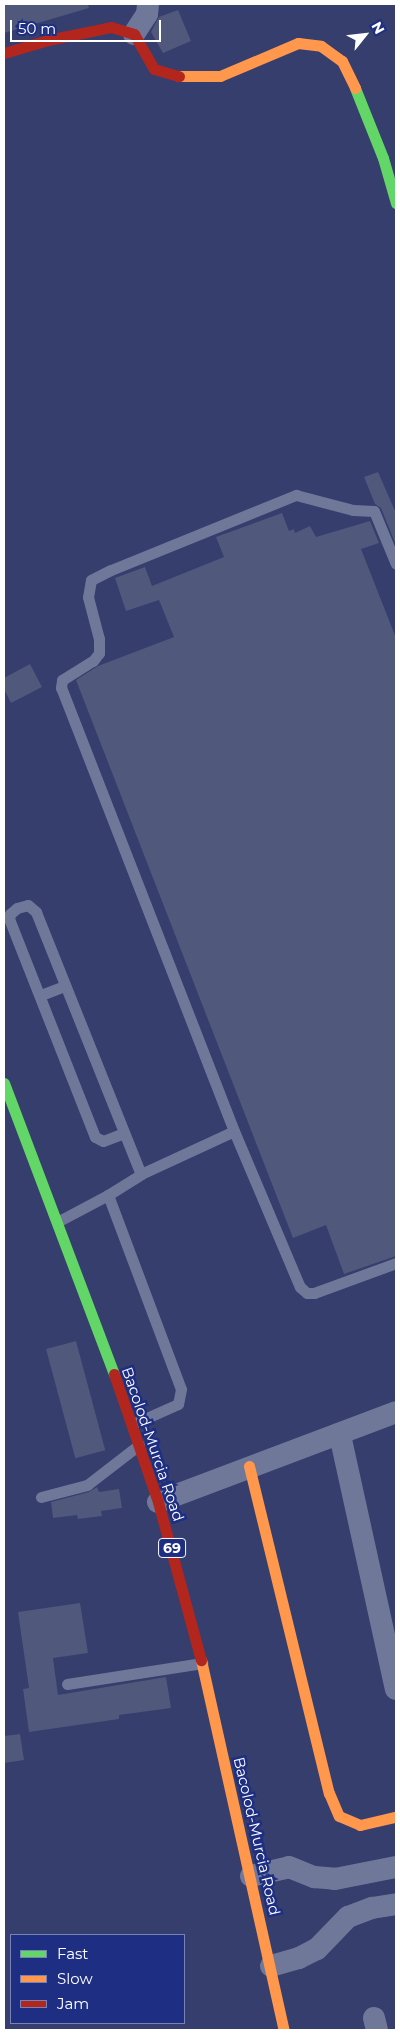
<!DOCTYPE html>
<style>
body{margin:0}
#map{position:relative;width:400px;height:2034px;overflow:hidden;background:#353e6c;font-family:Montserrat,sans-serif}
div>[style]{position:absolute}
.building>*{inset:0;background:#50587c;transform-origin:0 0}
.lane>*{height:11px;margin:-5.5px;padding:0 5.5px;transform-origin:5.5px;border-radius:5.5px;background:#70789a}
.street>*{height:22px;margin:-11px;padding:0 11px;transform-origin:11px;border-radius:11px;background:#70789a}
.fast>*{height:11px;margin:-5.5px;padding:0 5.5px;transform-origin:5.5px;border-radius:5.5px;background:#63d668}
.slow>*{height:11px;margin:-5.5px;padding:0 5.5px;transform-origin:5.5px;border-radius:5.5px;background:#ff974d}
.jam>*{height:11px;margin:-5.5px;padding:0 5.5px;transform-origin:5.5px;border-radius:5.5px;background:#b3261e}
span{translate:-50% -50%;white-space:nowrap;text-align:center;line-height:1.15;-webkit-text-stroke:5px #1e2f83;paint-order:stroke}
.shield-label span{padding:1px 4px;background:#1e2f83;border:1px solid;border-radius:4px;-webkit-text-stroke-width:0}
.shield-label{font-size:14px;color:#fff;font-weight:700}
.street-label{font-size:15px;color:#fff}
.frame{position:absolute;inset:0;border:5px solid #fff;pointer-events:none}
.legend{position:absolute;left:10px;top:1934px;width:175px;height:90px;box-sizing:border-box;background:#1e2f83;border:1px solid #7882b5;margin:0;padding:6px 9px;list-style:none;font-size:15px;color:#fff}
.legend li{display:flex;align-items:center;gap:10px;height:25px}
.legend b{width:25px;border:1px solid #7882b5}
.north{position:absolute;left:340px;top:10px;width:50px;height:50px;-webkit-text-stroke:4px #1e2f83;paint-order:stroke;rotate:61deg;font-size:14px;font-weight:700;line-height:20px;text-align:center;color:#fff}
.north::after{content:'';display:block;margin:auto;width:18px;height:22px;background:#fff;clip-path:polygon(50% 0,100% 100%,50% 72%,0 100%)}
.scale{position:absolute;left:10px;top:20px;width:151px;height:22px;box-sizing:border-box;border:2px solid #fff;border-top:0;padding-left:6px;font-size:15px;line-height:18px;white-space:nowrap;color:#fff;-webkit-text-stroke:4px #1e2f83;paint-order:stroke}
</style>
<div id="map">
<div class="building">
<i style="clip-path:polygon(4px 4px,88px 4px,89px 8px,4px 33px)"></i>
<i style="clip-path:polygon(178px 10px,191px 41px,163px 53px,151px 32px,159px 17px)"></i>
<i style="clip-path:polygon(378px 472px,396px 513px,396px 545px,381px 508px,375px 504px,364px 477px)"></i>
<i style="clip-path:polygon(282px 513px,289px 531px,294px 529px,295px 533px,310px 526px,316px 537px,370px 521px,379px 543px,361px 549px,396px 638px,396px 1256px,344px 1274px,326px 1225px,293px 1238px,76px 680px,98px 666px,174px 637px,159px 600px,126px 611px,115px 578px,145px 567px,152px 586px,224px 557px,216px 537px)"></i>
<i style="clip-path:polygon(30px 664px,42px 687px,11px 703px,4px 689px,4px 678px)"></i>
<i style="left:76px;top:1341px;width:113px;height:31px;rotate:75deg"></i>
<i style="clip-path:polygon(97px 1487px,99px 1492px,119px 1489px,122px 1508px,101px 1511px,102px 1516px,78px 1519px,77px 1515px,53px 1518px,51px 1502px,89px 1492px)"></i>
<i style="clip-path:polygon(80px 1603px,88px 1653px,53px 1658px,58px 1695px,166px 1677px,171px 1708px,119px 1715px,119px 1719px,29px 1732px,23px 1689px,29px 1688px,18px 1612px)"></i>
<i style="clip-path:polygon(20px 1734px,24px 1760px,4px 1763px,4px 1736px)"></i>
</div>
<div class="lane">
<i style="left:41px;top:995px;width:26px;rotate:-21deg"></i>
<i style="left:234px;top:1131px;width:169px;rotate:67.1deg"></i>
<i style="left:300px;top:1287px;width:9px;rotate:41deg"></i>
<i style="left:307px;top:1293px;width:7px"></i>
<i style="left:314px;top:1293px;width:87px;rotate:-20.1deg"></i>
<i style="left:124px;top:1133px;width:22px;rotate:159deg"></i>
<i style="left:103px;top:1141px;width:9px;rotate:-153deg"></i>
<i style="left:95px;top:1137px;width:234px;rotate:-111.5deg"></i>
<i style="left:9px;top:919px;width:5px;rotate:-79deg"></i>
<i style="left:10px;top:914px;width:9px;rotate:-41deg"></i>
<i style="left:17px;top:908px;width:11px;rotate:-15deg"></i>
<i style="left:28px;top:905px;width:11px;rotate:41deg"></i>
<i style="left:36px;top:912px;width:282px;rotate:68.2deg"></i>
<i style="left:108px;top:1195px;width:207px;rotate:69.4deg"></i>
<i style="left:181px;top:1389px;width:15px;rotate:101deg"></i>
<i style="left:178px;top:1404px;width:49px;rotate:156deg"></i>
<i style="left:57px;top:1222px;width:58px;rotate:-27.9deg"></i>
<i style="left:108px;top:1195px;width:39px;rotate:-32deg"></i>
<i style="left:141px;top:1174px;width:102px;rotate:-24.8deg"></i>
<i style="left:234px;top:1131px;width:476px;rotate:-111.3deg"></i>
<i style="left:61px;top:688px;width:8px;rotate:-83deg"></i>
<i style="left:62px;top:680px;width:36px;rotate:-32deg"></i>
<i style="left:93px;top:661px;width:10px;rotate:-53deg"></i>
<i style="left:99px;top:653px;width:14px;rotate:-90deg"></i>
<i style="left:99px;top:639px;width:43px;rotate:-104.7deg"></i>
<i style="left:88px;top:597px;width:17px;rotate:-80deg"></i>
<i style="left:91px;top:580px;width:22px;rotate:-27deg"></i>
<i style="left:111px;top:570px;width:200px;rotate:-22.1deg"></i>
<i style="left:296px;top:495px;width:59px;rotate:14.7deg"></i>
<i style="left:353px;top:510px;width:21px;rotate:3deg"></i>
<i style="left:374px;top:511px;width:57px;rotate:67.5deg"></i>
<i style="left:41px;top:1497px;width:48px;rotate:-14.6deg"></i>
<i style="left:87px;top:1485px;width:66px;rotate:-37.6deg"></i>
<i style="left:67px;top:1684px;width:137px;rotate:-8.8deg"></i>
</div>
<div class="street">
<i style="left:134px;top:34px;width:24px;rotate:-57deg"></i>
<i style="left:147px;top:14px;width:10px;rotate:-84deg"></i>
<i style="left:340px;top:1435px;width:260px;rotate:77.6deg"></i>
<i style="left:158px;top:1502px;width:254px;rotate:-20.7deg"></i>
<i style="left:251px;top:1876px;width:39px;rotate:-13deg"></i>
<i style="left:289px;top:1867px;width:27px;rotate:22deg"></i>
<i style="left:314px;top:1877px;width:21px;rotate:5deg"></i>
<i style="left:335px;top:1879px;width:62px;rotate:-11.1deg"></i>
<i style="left:271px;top:1966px;width:29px;rotate:-16deg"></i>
<i style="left:299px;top:1958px;width:20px;rotate:-27deg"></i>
<i style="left:317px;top:1949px;width:45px;rotate:-45.9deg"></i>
<i style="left:348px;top:1917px;width:26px;rotate:-21deg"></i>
<i style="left:372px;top:1908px;width:24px;rotate:-9deg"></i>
<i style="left:374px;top:2018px;width:12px;rotate:76deg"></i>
</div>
<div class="fast">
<i style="left:355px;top:88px;width:75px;rotate:68.2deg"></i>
<i style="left:383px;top:158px;width:47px;rotate:73.9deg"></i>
<i style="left:4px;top:1083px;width:311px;rotate:69.3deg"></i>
</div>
<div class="slow">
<i style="left:179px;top:76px;width:41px"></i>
<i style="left:220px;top:76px;width:85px;rotate:-22.9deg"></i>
<i style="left:298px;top:43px;width:23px;rotate:7deg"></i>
<i style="left:321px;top:46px;width:26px;rotate:36deg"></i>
<i style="left:342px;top:61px;width:30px;rotate:64deg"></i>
<i style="left:249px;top:1466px;width:337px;rotate:76.3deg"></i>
<i style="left:329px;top:1793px;width:25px;rotate:67deg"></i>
<i style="left:339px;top:1816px;width:23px;rotate:23deg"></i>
<i style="left:360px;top:1825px;width:37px;rotate:-13deg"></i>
<i style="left:201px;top:1660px;width:379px;rotate:77.4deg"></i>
</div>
<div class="jam">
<i style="left:4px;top:53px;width:46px;rotate:-16.5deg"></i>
<i style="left:48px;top:40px;width:64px;rotate:-11.7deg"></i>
<i style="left:111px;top:27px;width:24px;rotate:17deg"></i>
<i style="left:134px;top:34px;width:40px;rotate:60.3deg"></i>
<i style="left:154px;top:69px;width:26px;rotate:16deg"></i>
<i style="left:114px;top:1374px;width:135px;rotate:71deg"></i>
<i style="left:158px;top:1502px;width:164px;rotate:74.8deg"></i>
</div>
<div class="shield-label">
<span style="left:172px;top:1548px">69</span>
</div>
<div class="street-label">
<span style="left:153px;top:1444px;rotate:71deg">Bacolod-Murcia Road</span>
<span style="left:257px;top:1836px;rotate:77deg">Bacolod-Murcia Road</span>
</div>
<div class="frame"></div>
<ul class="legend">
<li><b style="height:6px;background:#63d668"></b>Fast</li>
<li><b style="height:6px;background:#ff974d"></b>Slow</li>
<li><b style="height:6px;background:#b3261e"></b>Jam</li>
</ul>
<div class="north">N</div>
<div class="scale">50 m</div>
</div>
